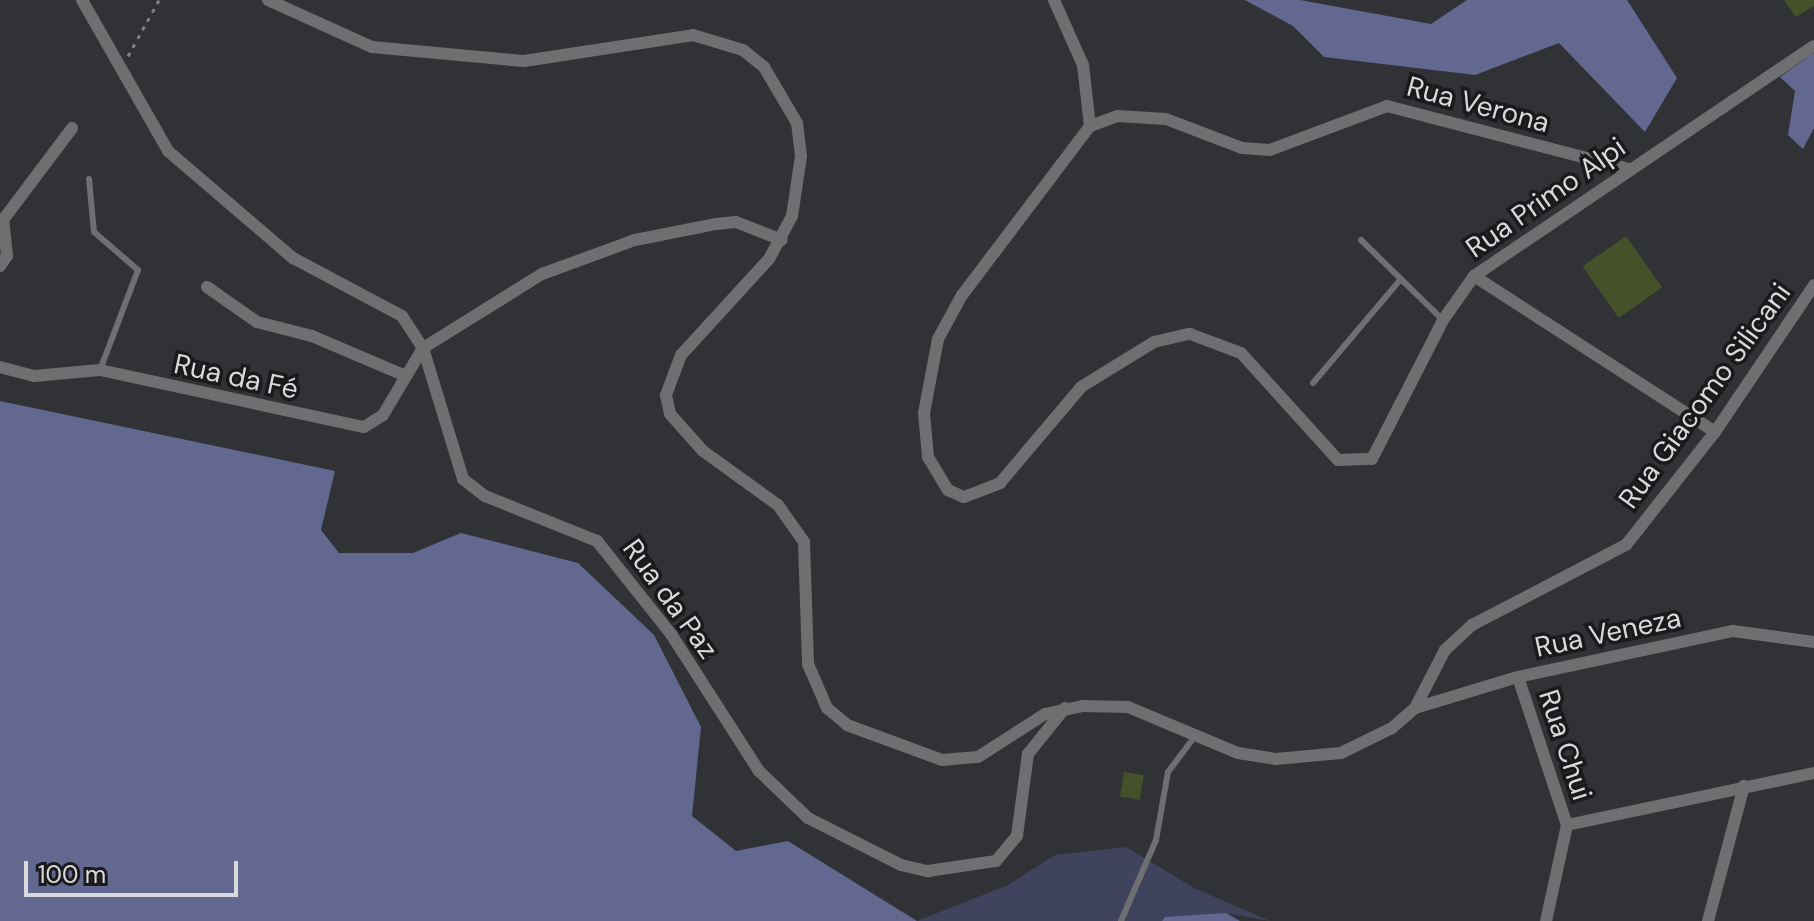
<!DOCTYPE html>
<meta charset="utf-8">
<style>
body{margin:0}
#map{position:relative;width:1814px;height:921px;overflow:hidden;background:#313236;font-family:"DM Sans",sans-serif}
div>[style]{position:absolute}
.green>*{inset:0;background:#3f435d}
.forest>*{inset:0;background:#626890}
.building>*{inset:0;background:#455129;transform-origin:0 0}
.path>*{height:3px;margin-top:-1.5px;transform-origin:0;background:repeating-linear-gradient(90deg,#7e7f82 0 4px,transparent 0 10px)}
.lane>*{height:6px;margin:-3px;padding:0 3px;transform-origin:3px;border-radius:3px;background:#6f6f71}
.street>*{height:12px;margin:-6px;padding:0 6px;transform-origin:6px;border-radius:6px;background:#6f6f71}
span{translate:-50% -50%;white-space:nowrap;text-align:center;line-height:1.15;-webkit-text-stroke:7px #1a1a1c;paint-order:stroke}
.street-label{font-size:28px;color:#d9d9dc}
.scale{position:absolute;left:24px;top:861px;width:214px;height:36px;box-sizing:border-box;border:4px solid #d9d9dc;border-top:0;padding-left:10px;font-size:24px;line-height:28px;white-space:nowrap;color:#d9d9dc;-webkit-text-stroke:6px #1a1a1c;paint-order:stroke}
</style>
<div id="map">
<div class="green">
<i style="clip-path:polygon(1126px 847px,1194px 888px,1270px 921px,1226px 913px,1162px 921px,917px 921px,1008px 885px,1055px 855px)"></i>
</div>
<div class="forest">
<i style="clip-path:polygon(1245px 0,1300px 0,1431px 24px,1467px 0,1627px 0,1677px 78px,1645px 132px,1559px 43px,1475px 75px,1324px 57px,1293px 26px)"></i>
<i style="clip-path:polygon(1814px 53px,1814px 128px,1803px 149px,1788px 135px,1795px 91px,1780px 77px)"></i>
<i style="clip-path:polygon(0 401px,335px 471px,321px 530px,339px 553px,413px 553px,461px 533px,578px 563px,654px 635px,701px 727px,692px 816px,736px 851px,788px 841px,917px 921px,0 921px)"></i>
<i style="clip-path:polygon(1226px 913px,1240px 921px,1162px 921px,1165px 917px)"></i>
</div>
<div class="building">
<i style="clip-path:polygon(1784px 0,1814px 0,1814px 6px,1796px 17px)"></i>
<i style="left:1626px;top:236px;width:63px;height:53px;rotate:55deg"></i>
<i style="left:1124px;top:772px;width:20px;height:25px;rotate:9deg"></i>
</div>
<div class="path">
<i style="left:128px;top:56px;width:64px;rotate:-61deg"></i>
</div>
<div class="lane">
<i style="left:89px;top:179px;width:53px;rotate:84.6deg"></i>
<i style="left:94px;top:232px;width:58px;rotate:40.8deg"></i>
<i style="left:138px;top:270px;width:107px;rotate:110.8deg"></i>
<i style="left:1361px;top:240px;width:115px;rotate:44.3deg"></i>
<i style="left:1313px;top:383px;width:136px;rotate:-49.8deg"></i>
<i style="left:1121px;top:921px;width:88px;rotate:-66.6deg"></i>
<i style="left:1156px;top:840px;width:69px;rotate:-80deg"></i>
<i style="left:1168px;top:772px;width:46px;rotate:-52.9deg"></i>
</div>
<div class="street">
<i style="left:82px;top:0;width:174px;rotate:60.3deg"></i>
<i style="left:168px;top:151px;width:165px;rotate:40.6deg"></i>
<i style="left:293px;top:258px;width:123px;rotate:28deg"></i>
<i style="left:402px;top:316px;width:38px;rotate:57deg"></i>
<i style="left:423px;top:348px;width:137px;rotate:73deg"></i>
<i style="left:463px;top:479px;width:28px;rotate:38deg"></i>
<i style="left:485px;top:496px;width:121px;rotate:21.9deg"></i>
<i style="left:597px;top:541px;width:119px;rotate:51.5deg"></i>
<i style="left:671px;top:634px;width:163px;rotate:57.3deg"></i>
<i style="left:759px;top:771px;width:68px;rotate:43.8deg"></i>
<i style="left:808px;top:818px;width:104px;rotate:26.8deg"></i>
<i style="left:901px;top:865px;width:28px;rotate:13deg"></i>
<i style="left:928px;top:871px;width:69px;rotate:-8.4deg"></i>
<i style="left:996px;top:861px;width:33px;rotate:-50deg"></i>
<i style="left:1017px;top:836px;width:83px;rotate:-82.4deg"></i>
<i style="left:1028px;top:754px;width:59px;rotate:-51.2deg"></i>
<i style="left:268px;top:0;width:114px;rotate:24.3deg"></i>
<i style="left:372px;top:47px;width:153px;rotate:5.3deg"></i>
<i style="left:524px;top:61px;width:171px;rotate:-8.7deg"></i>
<i style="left:693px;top:35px;width:52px;rotate:16.7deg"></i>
<i style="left:743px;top:50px;width:27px;rotate:39deg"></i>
<i style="left:764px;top:67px;width:65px;rotate:59.5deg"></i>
<i style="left:797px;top:123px;width:33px;rotate:83deg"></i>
<i style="left:801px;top:156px;width:61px;rotate:98.5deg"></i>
<i style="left:792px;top:216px;width:49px;rotate:118.1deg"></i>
<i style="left:769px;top:259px;width:130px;rotate:132.5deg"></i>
<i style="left:681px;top:355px;width:43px;rotate:110.6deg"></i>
<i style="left:666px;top:395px;width:19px;rotate:78deg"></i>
<i style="left:670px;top:414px;width:50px;rotate:48.3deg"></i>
<i style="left:703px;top:451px;width:92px;rotate:35.8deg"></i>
<i style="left:778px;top:505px;width:45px;rotate:54.9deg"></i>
<i style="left:804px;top:542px;width:122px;rotate:88.1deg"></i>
<i style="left:808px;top:664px;width:48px;rotate:66.6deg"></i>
<i style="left:827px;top:708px;width:26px;rotate:40deg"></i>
<i style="left:847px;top:725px;width:101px;rotate:20.2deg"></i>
<i style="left:942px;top:760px;width:36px;rotate:-5deg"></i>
<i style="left:978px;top:757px;width:80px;rotate:-32.7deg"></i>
<i style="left:1045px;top:714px;width:38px;rotate:-12deg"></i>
<i style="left:1082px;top:706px;width:46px;rotate:1.2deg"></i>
<i style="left:1128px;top:707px;width:119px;rotate:22.7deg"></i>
<i style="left:1238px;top:753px;width:38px;rotate:9deg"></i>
<i style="left:1276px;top:759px;width:65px;rotate:-5.3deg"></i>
<i style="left:1341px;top:753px;width:57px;rotate:-26.1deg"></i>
<i style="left:1392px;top:728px;width:30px;rotate:-41deg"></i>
<i style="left:1415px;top:708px;width:65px;rotate:-62.7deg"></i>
<i style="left:1445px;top:650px;width:37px;rotate:-43deg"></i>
<i style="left:1472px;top:625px;width:174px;rotate:-27.5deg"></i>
<i style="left:1626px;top:545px;width:144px;rotate:-51.8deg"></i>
<i style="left:1715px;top:432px;width:177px;rotate:-56deg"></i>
<i style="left:1054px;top:0;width:71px;rotate:66deg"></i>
<i style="left:1083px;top:65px;width:61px;rotate:83.5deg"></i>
<i style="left:1090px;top:126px;width:212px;rotate:127.1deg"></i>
<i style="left:962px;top:295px;width:50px;rotate:118.6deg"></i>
<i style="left:938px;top:339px;width:75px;rotate:100.7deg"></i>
<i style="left:924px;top:413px;width:44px;rotate:84.8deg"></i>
<i style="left:928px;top:457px;width:39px;rotate:59deg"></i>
<i style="left:948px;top:490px;width:17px;rotate:24deg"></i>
<i style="left:964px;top:497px;width:39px;rotate:-21deg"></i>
<i style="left:1000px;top:483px;width:126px;rotate:-49.8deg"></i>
<i style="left:1081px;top:387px;width:86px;rotate:-31.7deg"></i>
<i style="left:1154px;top:342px;width:37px;rotate:-13deg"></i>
<i style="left:1190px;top:334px;width:54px;rotate:20.4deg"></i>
<i style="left:1241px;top:353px;width:144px;rotate:47.8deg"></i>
<i style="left:1338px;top:460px;width:34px;rotate:-2deg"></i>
<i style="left:1372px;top:459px;width:156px;rotate:-62.9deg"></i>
<i style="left:1443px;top:320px;width:54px;rotate:-54.8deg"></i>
<i style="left:1474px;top:276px;width:410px;rotate:-34.1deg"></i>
<i style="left:1090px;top:126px;width:29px;rotate:-20deg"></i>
<i style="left:1117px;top:116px;width:49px;rotate:3.5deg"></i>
<i style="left:1166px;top:119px;width:81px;rotate:20.9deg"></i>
<i style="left:1242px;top:148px;width:28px;rotate:4deg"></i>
<i style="left:1270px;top:150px;width:125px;rotate:-20.6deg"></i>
<i style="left:1387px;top:106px;width:249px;rotate:14.6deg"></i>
<i style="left:0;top:266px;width:12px;rotate:-55deg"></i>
<i style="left:7px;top:256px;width:36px;rotate:-96deg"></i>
<i style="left:3px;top:220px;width:115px;rotate:-53.1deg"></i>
<i style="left:1474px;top:276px;width:287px;rotate:32.9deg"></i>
<i style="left:207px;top:287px;width:61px;rotate:35deg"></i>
<i style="left:257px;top:322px;width:57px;rotate:14.3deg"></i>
<i style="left:312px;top:336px;width:102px;rotate:23.1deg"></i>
<i style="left:0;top:367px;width:35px;rotate:15deg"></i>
<i style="left:34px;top:376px;width:66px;rotate:-5.2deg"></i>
<i style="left:100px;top:370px;width:270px;rotate:12.2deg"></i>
<i style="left:364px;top:427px;width:22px;rotate:-32deg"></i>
<i style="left:383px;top:415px;width:78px;rotate:-59.2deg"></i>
<i style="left:423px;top:348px;width:140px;rotate:-31.9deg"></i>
<i style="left:542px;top:274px;width:99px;rotate:-20.1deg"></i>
<i style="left:635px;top:240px;width:83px;rotate:-11.2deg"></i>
<i style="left:716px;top:224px;width:20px;rotate:-6deg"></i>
<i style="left:736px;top:222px;width:49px;rotate:21.4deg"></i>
<i style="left:1518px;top:677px;width:156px;rotate:71.7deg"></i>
<i style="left:1567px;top:825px;width:98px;rotate:102.3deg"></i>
<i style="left:1415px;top:708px;width:108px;rotate:-16.8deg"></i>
<i style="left:1518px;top:677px;width:220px;rotate:-12.1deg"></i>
<i style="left:1733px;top:631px;width:82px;rotate:7.7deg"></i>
<i style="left:1567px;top:825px;width:252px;rotate:-11.9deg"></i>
<i style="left:1708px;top:921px;width:140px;rotate:-75.1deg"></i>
</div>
<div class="street-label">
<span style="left:1478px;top:105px;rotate:15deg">Rua Verona</span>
<span style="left:1546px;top:198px;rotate:-35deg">Rua Primo Alpi</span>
<span style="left:236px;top:377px;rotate:12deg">Rua da Fé</span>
<span style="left:1705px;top:396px;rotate:-54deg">Rua Giacomo Silicani</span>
<span style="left:670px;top:599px;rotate:54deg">Rua da Paz</span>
<span style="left:1608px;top:633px;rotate:-12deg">Rua Veneza</span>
<span style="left:1565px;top:745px;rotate:72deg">Rua Chui</span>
</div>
<div class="scale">100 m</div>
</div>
